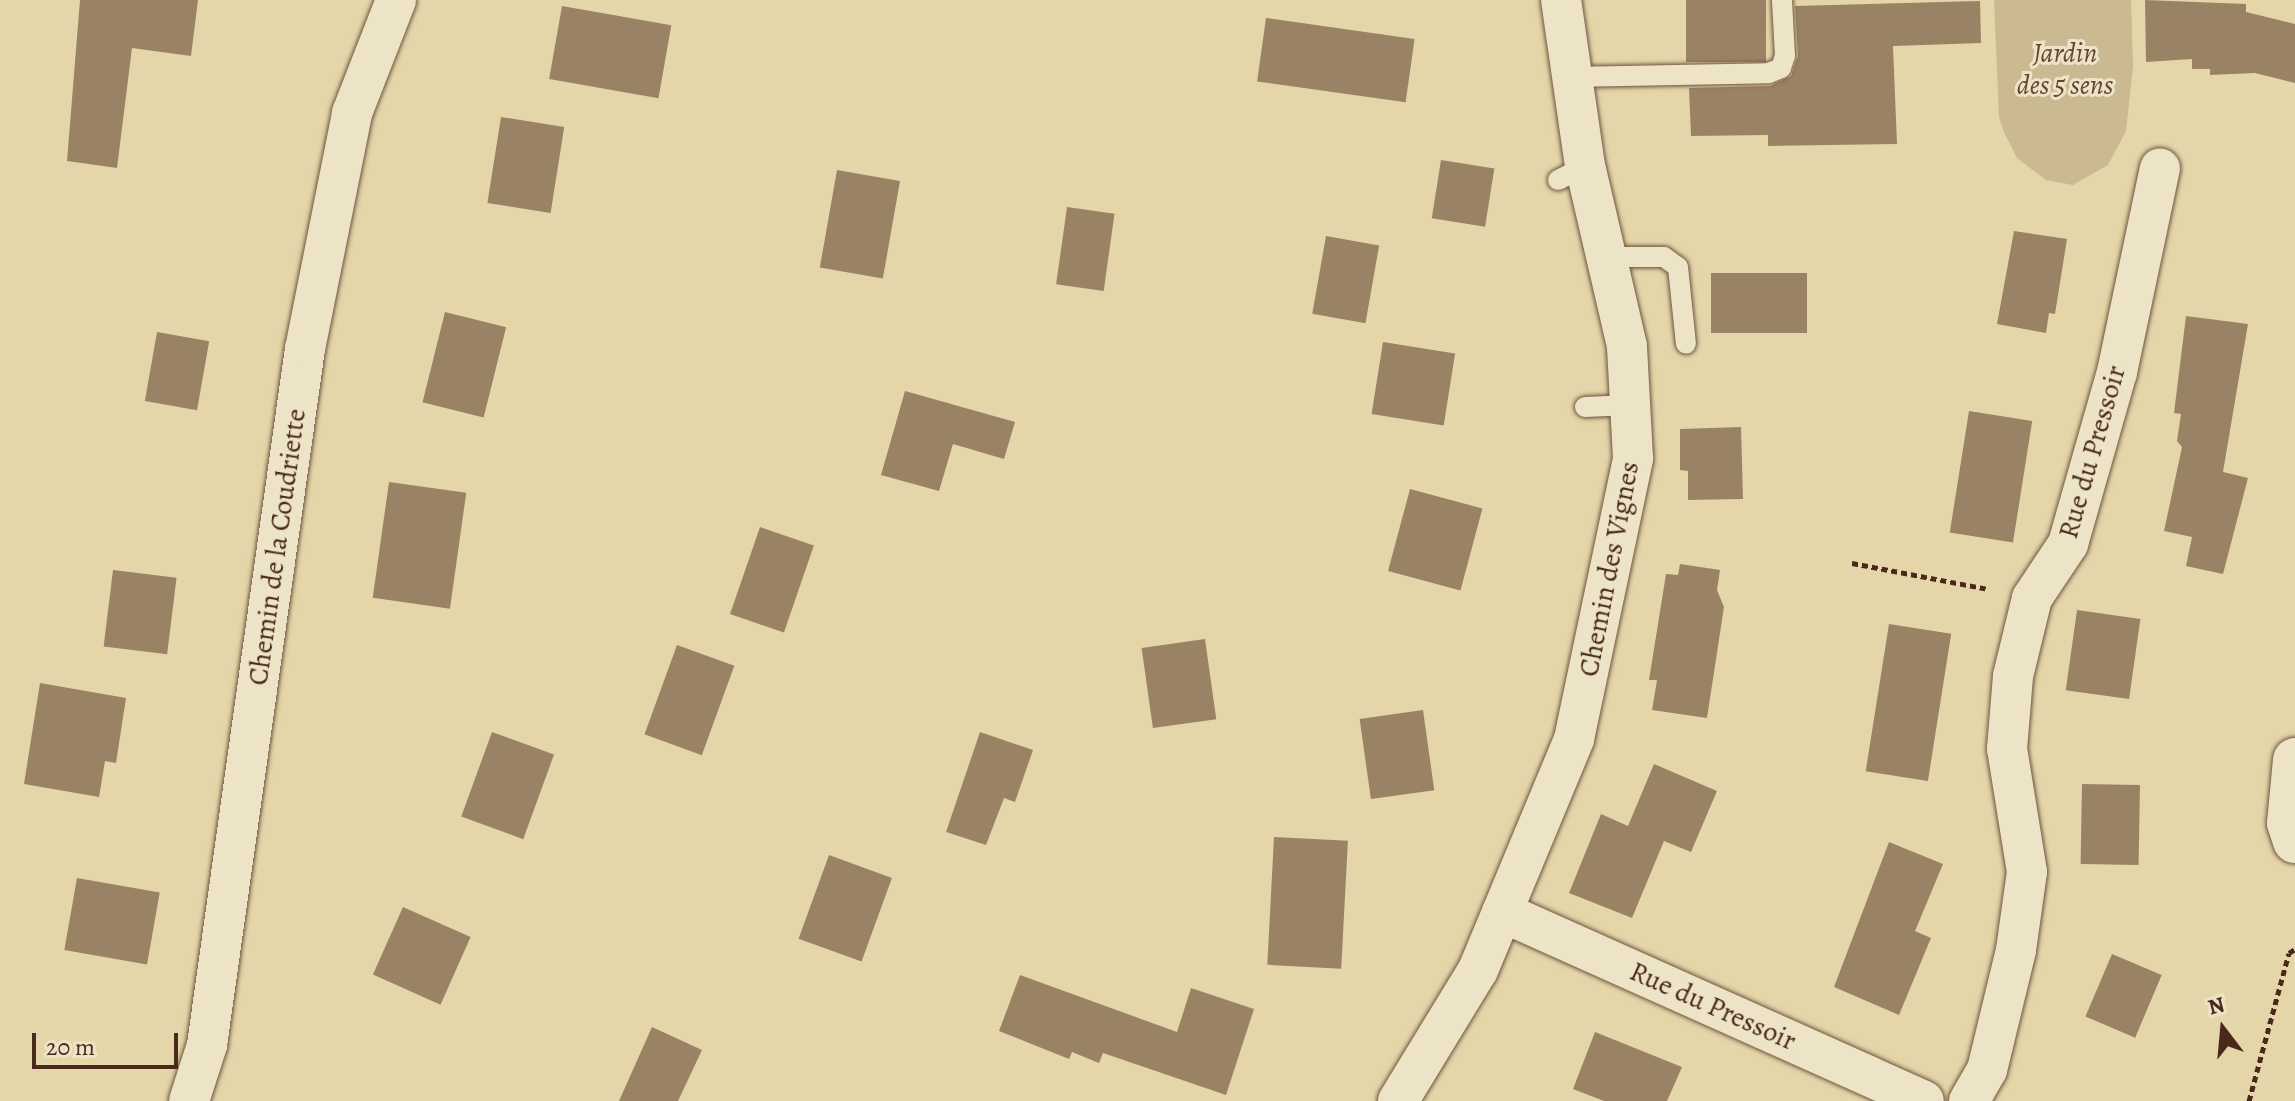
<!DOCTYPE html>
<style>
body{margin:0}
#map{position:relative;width:2295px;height:1101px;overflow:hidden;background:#e4d6a9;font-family:Alegreya,serif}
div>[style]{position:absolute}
.green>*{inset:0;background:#cab991}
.building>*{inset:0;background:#9a8365;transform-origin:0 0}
.path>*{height:5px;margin-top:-2.5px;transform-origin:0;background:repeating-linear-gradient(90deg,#4a291c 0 6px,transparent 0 10px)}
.roads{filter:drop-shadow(0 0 2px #70543f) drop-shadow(0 0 2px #70543f)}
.service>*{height:20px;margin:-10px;padding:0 10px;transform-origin:10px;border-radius:10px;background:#ede4c7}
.minor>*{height:40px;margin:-20px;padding:0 20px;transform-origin:20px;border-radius:20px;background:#ede4c7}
.tertiary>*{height:44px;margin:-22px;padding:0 22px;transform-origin:22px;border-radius:22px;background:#ede4c7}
span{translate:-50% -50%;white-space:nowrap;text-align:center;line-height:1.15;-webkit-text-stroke:6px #ede4c7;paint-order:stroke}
.park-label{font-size:28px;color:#644633;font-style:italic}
.street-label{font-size:28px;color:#4a291c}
.north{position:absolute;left:2183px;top:989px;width:80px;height:80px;-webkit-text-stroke:6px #ede4c7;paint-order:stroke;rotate:344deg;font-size:22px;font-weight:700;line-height:32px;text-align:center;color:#4a291c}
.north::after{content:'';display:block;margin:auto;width:28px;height:36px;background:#4a291c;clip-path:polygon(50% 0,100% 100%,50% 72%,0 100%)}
.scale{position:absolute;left:32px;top:1033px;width:146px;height:36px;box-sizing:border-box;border:4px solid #4a291c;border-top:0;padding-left:10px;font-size:24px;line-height:28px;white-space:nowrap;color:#4a291c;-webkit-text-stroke:6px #ede4c7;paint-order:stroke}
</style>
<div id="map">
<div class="green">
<i style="clip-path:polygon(1994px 0,2131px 0,2133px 66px,2126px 131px,2108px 165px,2073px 185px,2046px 180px,2017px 158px,2004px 132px,1999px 117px)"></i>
</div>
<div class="building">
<i style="clip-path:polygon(80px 0,198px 0,191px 56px,132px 48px,117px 168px,67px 161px)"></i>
<i style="left:1686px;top:0;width:80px;height:62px"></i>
<i style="clip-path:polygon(2145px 0,2246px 4px,2246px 12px,2295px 24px,2295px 83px,2255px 73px,2210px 75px,2210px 69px,2192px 69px,2192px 59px,2146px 62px)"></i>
<i style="clip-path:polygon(1980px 1px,1981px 43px,1893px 46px,1897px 144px,1768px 146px,1768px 135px,1691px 136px,1689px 88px,1770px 86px,1791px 76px,1798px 56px,1795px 6px)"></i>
<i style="left:562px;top:6px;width:111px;height:74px;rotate:10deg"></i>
<i style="left:1266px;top:18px;width:150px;height:64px;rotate:8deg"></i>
<i style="left:501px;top:117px;width:64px;height:87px;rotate:9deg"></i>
<i style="left:1441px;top:160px;width:54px;height:59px;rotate:9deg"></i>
<i style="left:837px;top:170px;width:64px;height:99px;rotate:10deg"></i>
<i style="left:1067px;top:207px;width:48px;height:78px;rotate:8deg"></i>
<i style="clip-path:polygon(2014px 231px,2067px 239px,2055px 314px,2049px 313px,2046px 333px,1997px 324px)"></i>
<i style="left:1326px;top:236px;width:54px;height:79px;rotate:10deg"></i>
<i style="left:1711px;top:273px;width:96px;height:60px"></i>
<i style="left:445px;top:312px;width:63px;height:93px;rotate:14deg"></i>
<i style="clip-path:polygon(2186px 316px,2248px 324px,2223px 472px,2248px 478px,2223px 574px,2186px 566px,2192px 537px,2164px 531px,2182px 447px,2177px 441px,2181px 414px,2174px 413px)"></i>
<i style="left:157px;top:332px;width:53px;height:70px;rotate:10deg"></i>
<i style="left:1383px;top:342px;width:73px;height:73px;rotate:9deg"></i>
<i style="clip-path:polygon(905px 391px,1015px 422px,1004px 459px,953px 444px,939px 491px,881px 475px)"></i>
<i style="left:1969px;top:411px;width:64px;height:123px;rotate:9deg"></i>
<i style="clip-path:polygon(1741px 427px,1743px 499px,1688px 500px,1688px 471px,1680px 470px,1680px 429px)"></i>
<i style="left:389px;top:482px;width:78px;height:117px;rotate:8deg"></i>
<i style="left:1410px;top:489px;width:75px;height:85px;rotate:15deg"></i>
<i style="left:760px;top:527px;width:57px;height:92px;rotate:19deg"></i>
<i style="clip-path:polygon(1680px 564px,1720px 570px,1717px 590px,1724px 607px,1707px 718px,1652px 710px,1657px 680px,1649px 680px,1666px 574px,1678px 575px)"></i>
<i style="left:113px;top:570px;width:64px;height:77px;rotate:7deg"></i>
<i style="left:2077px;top:610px;width:64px;height:81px;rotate:8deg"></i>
<i style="left:1889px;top:624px;width:63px;height:149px;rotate:9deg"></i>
<i style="left:1205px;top:639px;width:81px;height:64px;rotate:82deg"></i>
<i style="left:677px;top:645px;width:61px;height:95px;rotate:20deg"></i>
<i style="clip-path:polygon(40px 683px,126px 698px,116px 763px,105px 761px,99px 797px,24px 784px)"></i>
<i style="left:1423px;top:710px;width:81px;height:64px;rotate:82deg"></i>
<i style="left:492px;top:732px;width:66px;height:90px;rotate:20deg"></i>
<i style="clip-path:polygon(980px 732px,1033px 750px,1015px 802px,1004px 798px,986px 845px,946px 832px)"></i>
<i style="clip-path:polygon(1654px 764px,1717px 791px,1691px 852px,1664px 841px,1632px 918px,1569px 893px,1601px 814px,1628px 826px)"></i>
<i style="left:2082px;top:784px;width:58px;height:80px;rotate:1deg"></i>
<i style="left:1274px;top:837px;width:74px;height:128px;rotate:3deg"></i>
<i style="clip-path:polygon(1889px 842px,1943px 864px,1915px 931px,1931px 938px,1899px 1015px,1834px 987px)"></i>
<i style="left:829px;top:855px;width:67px;height:89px;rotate:20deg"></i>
<i style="left:77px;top:878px;width:84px;height:73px;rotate:10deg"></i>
<i style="left:403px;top:907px;width:74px;height:74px;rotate:24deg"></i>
<i style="left:2112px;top:954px;width:54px;height:68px;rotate:23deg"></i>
<i style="clip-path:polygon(1020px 975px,1177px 1032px,1191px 988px,1254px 1009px,1226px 1095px,1103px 1053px,1099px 1063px,1072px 1052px,1069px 1059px,999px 1031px)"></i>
<i style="clip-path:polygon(652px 1027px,702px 1050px,678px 1101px,619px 1101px)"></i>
<i style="clip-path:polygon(1595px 1032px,1682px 1067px,1667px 1101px,1604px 1101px,1573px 1089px)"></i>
</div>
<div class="path">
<i style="left:1852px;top:563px;width:138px;rotate:10.8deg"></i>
<i style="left:2249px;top:1101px;width:153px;rotate:-74.9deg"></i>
<i style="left:2289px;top:953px;width:7px;rotate:-34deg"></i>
</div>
<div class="roads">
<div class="service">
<i style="left:1569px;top:77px;width:200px;rotate:-1.1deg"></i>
<i style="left:1769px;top:73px;width:13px;rotate:-23deg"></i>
<i style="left:1781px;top:68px;width:13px;rotate:-72deg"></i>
<i style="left:1785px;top:56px;width:56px;rotate:-93.1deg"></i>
<i style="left:1558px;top:180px;width:30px;rotate:-27deg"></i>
<i style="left:1606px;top:257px;width:58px"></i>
<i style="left:1664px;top:257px;width:17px;rotate:36deg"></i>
<i style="left:1678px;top:267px;width:77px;rotate:84.1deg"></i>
<i style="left:1585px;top:407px;width:45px;rotate:-2.5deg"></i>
</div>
<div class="minor">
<i style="left:1502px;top:912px;width:462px;rotate:24.1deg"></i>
<i style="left:189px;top:1101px;width:59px;rotate:-72.2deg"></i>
<i style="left:207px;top:1045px;width:703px;rotate:-81.99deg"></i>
<i style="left:305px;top:349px;width:241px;rotate:-78.7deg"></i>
<i style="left:352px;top:113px;width:121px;rotate:-68.7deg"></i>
<i style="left:1398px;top:1101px;width:153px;rotate:-58.6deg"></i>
<i style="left:1478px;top:970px;width:250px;rotate:-67.4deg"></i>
<i style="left:1574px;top:739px;width:287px;rotate:-78.1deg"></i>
<i style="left:1633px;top:458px;width:112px;rotate:-93.1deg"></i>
<i style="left:1627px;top:346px;width:185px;rotate:-103.1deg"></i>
<i style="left:1585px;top:166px;width:168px;rotate:-98.2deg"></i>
<i style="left:1969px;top:1101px;width:36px;rotate:-60deg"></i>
<i style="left:1987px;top:1070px;width:123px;rotate:-76.4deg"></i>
<i style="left:2016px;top:950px;width:79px;rotate:-82deg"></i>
<i style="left:2027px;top:872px;width:125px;rotate:-99.2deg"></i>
<i style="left:2007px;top:749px;width:73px;rotate:-85.3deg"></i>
<i style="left:2013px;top:676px;width:80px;rotate:-76.3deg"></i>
<i style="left:2032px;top:598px;width:65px;rotate:-56.3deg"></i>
<i style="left:2068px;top:544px;width:179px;rotate:-74.1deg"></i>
<i style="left:2117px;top:372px;width:208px;rotate:-78.1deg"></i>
</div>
<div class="tertiary">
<i style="left:2295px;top:760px;width:63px;rotate:95.4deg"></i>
<i style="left:2289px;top:823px;width:19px;rotate:72deg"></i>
</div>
</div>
<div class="park-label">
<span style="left:2065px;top:69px">Jardin<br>des 5 sens</span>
</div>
<div class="street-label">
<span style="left:2092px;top:452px;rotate:-74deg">Rue du Pressoir</span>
<span style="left:277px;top:547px;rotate:-82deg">Chemin de la Coudriette</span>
<span style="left:1609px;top:569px;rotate:-79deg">Chemin des Vignes</span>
<span style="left:1713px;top:1006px;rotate:24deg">Rue du Pressoir</span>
</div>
<div class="north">N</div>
<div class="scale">20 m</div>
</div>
